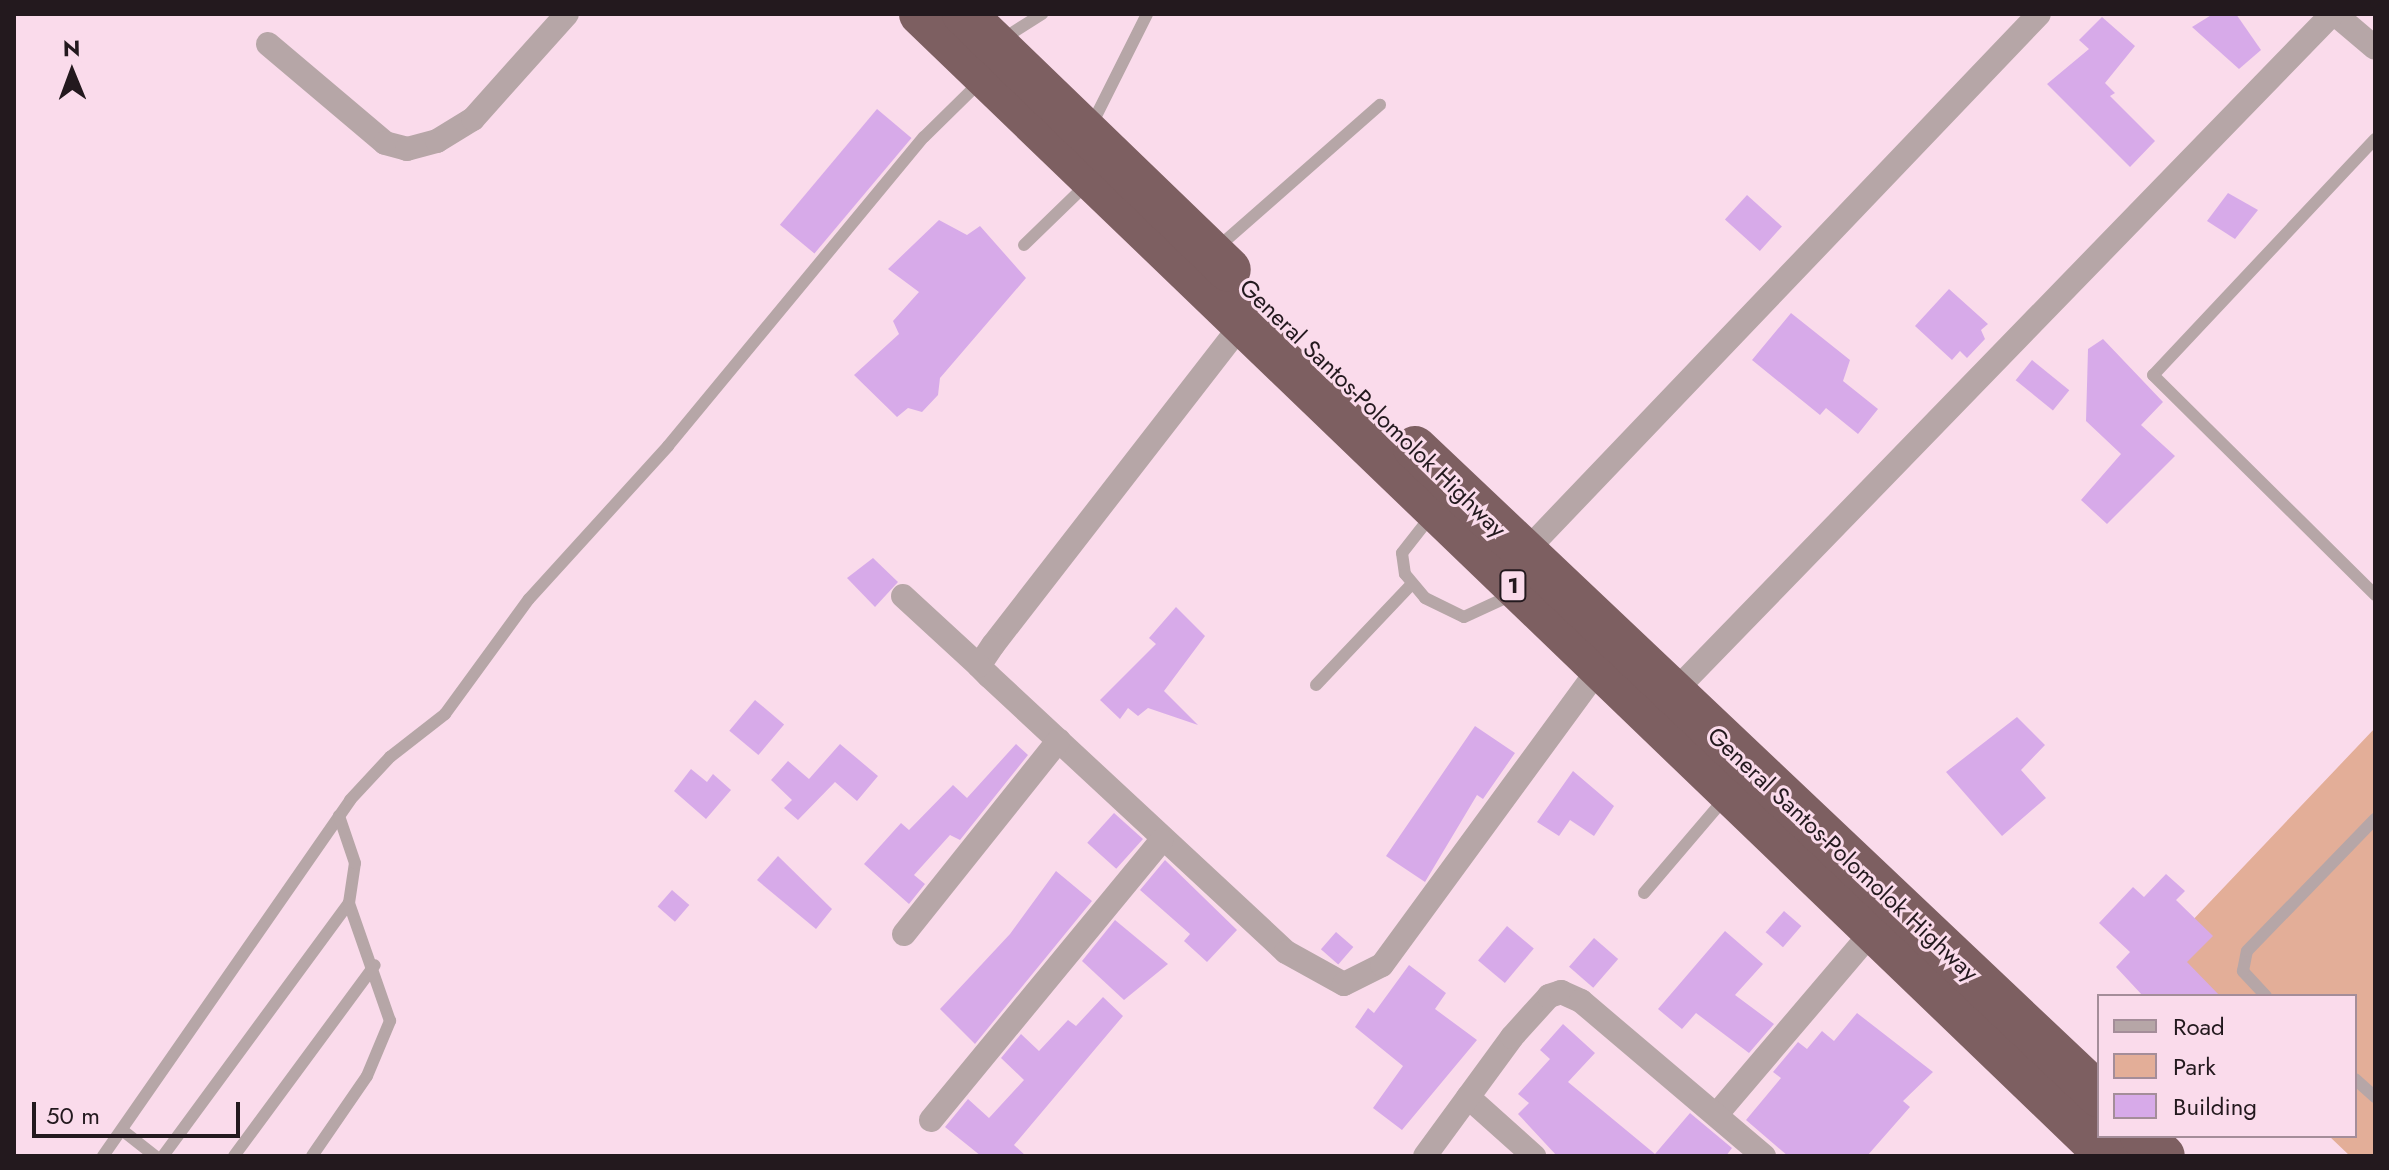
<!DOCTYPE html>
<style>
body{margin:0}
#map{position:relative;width:2389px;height:1170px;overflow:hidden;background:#fadbeb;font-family:Jost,sans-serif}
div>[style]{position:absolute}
.green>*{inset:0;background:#e3ae98}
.building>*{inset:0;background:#d7aae9;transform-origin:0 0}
.lane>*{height:12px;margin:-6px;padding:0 6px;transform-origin:6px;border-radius:6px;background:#b6a6a7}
.street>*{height:24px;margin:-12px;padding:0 12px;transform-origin:12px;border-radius:12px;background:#b6a6a7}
.highway>*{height:44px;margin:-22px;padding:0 22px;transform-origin:22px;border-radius:22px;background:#7d5f61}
span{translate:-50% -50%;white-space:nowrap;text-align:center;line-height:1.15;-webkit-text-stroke:6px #fadbeb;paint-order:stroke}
.shield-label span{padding:2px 6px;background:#fadbeb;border:2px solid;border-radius:6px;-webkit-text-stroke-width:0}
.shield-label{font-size:22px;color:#23191e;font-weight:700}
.street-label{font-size:24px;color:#23191e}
.frame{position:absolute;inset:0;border:16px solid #23191e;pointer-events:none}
.legend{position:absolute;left:2097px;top:994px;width:260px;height:144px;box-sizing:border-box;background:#fadbeb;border:2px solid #a48d99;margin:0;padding:10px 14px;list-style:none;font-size:24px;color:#23191e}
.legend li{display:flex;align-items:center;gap:16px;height:40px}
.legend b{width:40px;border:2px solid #a48d99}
.north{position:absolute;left:32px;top:32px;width:80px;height:80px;-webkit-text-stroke:6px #fadbeb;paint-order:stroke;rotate:359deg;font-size:22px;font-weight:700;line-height:32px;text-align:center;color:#23191e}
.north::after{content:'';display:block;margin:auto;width:28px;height:36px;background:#23191e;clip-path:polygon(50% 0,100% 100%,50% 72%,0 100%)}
.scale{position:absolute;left:32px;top:1102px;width:208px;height:36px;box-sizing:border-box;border:4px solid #23191e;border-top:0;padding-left:10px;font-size:24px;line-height:28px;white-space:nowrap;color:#23191e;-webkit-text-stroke:6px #fadbeb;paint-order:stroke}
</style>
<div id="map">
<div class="green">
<i style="clip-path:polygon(2375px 728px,2375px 1156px,2350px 1156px,2329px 1136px,2355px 1136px,2355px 996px,2184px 996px,2151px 964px)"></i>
</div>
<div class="building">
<i style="clip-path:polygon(2213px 14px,2236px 14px,2261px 50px,2239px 69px,2192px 27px)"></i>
<i style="clip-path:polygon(2102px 17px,2135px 46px,2105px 83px,2115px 93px,2110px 96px,2155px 141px,2130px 167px,2047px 84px,2089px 49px,2079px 40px)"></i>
<i style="left:877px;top:109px;width:45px;height:151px;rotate:40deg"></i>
<i style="clip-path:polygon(2228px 193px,2258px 210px,2235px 239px,2207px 221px)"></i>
<i style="left:1747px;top:195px;width:47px;height:33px;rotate:42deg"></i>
<i style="clip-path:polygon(939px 220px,967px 235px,980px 226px,1026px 278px,940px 378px,938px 395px,922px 412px,908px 408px,897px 417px,854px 375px,899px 334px,893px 321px,919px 292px,888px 269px)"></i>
<i style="clip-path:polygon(1949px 289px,1988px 324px,1981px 330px,1985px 339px,1967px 358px,1960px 351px,1952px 360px,1915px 326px)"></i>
<i style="clip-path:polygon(1791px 313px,1850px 360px,1843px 381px,1878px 409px,1858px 434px,1826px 408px,1820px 415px,1752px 360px)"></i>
<i style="clip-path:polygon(2103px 339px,2163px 402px,2141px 425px,2175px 456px,2107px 524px,2081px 500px,2121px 454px,2086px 421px,2088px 349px)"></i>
<i style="left:2032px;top:360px;width:48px;height:26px;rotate:39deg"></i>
<i style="clip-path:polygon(873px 558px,898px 582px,875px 607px,847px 578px)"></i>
<i style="clip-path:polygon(1176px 607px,1205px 636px,1164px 691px,1198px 725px,1148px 708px,1138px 716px,1128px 708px,1120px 719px,1100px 700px,1156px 644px,1149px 638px)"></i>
<i style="left:755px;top:700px;width:38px;height:40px;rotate:40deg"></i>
<i style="clip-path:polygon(2017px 717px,2045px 745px,2021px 770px,2046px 798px,2002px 836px,1946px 772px)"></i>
<i style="clip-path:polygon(1475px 726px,1515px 753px,1483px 799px,1477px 795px,1425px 882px,1386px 856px)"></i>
<i style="clip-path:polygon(840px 744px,878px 776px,857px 801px,835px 782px,798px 820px,784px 808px,792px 800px,771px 780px,788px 761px,809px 779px)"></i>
<i style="clip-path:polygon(1016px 744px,1028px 755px,960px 840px,950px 835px,914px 875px,925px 884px,909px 904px,864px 864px,901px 823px,909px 830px,953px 785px,967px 798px)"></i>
<i style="clip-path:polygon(691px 769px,707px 782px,713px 774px,731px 790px,706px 819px,674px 791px)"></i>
<i style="clip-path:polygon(1573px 771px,1614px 806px,1594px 836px,1570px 820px,1559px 836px,1537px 822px)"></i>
<i style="left:1114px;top:813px;width:39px;height:40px;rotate:42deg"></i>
<i style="clip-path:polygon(778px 856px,832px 909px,816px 929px,757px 880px)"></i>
<i style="clip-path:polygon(1165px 860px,1237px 930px,1207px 962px,1184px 941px,1190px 934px,1140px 890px)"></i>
<i style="clip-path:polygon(1056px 871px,1092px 901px,975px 1044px,940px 1009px,1010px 934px)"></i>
<i style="clip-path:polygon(2166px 874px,2185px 891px,2176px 900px,2213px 936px,2187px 962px,2220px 996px,2143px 996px,2116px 967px,2130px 952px,2099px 923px,2133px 887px,2144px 897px)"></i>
<i style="left:672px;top:890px;width:23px;height:22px;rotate:41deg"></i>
<i style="left:1784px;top:911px;width:23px;height:28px;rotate:41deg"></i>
<i style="clip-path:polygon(1115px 920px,1168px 964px,1124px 1000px,1082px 961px)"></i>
<i style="left:1507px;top:926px;width:35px;height:45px;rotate:40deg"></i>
<i style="clip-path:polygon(1725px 931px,1763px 964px,1735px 995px,1774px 1024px,1749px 1053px,1696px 1013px,1682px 1029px,1658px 1009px)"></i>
<i style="left:1336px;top:932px;width:23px;height:23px;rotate:41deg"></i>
<i style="left:1594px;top:938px;width:32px;height:38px;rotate:41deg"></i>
<i style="clip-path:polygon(1409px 965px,1446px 993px,1435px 1009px,1477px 1040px,1402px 1130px,1373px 1108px,1403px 1066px,1355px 1027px,1368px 1008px,1374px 1013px)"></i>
<i style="clip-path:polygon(1103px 997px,1123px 1016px,1014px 1145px,1026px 1156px,981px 1156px,945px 1127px,968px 1099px,989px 1118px,1024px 1080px,1001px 1058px,1021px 1034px,1039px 1051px,1068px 1020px,1076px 1026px)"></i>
<i style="clip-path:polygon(1857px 1013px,1933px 1072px,1903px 1101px,1910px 1107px,1867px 1156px,1788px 1156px,1746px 1120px,1781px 1078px,1773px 1072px,1798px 1042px,1807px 1049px,1822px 1031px,1834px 1041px)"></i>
<i style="clip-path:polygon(1563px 1024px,1595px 1053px,1568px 1082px,1655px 1154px,1690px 1113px,1732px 1148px,1726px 1156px,1557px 1156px,1518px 1114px,1529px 1103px,1518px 1094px,1550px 1059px,1540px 1050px)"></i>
</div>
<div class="lane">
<i style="left:1001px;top:40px;width:49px;rotate:-32.4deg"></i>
<i style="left:1091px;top:126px;width:125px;rotate:-63.4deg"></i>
<i style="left:2375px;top:139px;width:324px;rotate:133.2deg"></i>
<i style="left:2153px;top:375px;width:313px;rotate:44.7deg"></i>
<i style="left:1024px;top:245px;width:89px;rotate:-44.1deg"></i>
<i style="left:1217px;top:248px;width:217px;rotate:-41.3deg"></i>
<i style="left:1431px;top:516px;width:47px;rotate:128.1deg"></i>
<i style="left:1402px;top:553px;width:21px;rotate:82deg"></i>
<i style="left:1405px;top:574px;width:31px;rotate:50deg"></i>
<i style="left:1425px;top:598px;width:43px;rotate:26deg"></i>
<i style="left:1464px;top:617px;width:55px;rotate:-24.7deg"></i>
<i style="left:1316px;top:685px;width:139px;rotate:-46.5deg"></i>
<i style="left:1644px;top:893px;width:125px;rotate:-49.5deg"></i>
<i style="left:2266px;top:996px;width:34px;rotate:-133deg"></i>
<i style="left:2243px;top:971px;width:20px;rotate:-79deg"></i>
<i style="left:2247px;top:951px;width:184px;rotate:-45.9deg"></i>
<i style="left:2355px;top:1079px;width:27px;rotate:42deg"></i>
<i style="left:122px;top:1130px;width:42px;rotate:38.2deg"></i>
<i style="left:103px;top:1156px;width:433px;rotate:-55.2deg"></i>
<i style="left:350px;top:800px;width:59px;rotate:-47.1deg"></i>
<i style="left:390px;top:757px;width:70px;rotate:-38deg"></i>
<i style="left:445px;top:714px;width:142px;rotate:-53.9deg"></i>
<i style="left:529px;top:599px;width:207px;rotate:-47.7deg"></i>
<i style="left:668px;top:446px;width:401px;rotate:-50.4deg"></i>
<i style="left:924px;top:137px;width:77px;rotate:-44.5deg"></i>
<i style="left:163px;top:1156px;width:314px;rotate:-53.7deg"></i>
<i style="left:349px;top:903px;width:40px;rotate:-81.5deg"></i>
<i style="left:355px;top:863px;width:50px;rotate:-108.8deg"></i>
<i style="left:234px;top:1156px;width:237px;rotate:-53.6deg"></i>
<i style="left:312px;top:1156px;width:97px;rotate:-55.5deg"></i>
<i style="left:367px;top:1076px;width:60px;rotate:-67.3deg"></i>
<i style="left:390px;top:1021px;width:125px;rotate:-109.2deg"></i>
</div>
<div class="street">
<i style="left:2335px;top:14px;width:52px;rotate:40.4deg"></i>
<i style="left:268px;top:44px;width:153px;rotate:40.2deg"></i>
<i style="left:385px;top:143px;width:23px;rotate:15deg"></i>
<i style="left:407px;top:149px;width:31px;rotate:-15deg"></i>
<i style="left:437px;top:141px;width:42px;rotate:-31.4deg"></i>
<i style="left:473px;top:119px;width:141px;rotate:-48.2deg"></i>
<i style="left:1242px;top:324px;width:406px;rotate:127.8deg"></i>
<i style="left:993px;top:645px;width:25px;rotate:124deg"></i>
<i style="left:979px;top:666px;width:14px;rotate:45deg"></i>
<i style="left:989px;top:676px;width:405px;rotate:42.9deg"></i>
<i style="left:1286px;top:952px;width:66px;rotate:28.9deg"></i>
<i style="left:1344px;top:984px;width:42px;rotate:-26.6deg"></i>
<i style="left:1382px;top:965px;width:367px;rotate:-53.8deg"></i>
<i style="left:1524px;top:553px;width:745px;rotate:-46.3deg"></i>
<i style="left:903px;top:596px;width:103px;rotate:42.6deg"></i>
<i style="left:1671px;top:695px;width:949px;rotate:-45.85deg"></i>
<i style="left:904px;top:934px;width:248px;rotate:-51.4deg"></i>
<i style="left:1468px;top:1097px;width:89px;rotate:41.8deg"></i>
<i style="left:1717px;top:1114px;width:240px;rotate:-49.6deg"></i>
<i style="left:931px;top:1120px;width:362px;rotate:-50.5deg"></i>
<i style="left:1425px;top:1156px;width:147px;rotate:-53.8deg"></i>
<i style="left:1512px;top:1037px;width:55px;rotate:-47.9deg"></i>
<i style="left:1549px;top:996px;width:13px;rotate:-18deg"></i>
<i style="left:1561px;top:992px;width:22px;rotate:24deg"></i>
<i style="left:1581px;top:1001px;width:240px;rotate:40.3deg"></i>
</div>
<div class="highway">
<i style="left:921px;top:14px;width:1647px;rotate:43.89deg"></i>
<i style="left:964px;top:14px;width:368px;rotate:44deg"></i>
<i style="left:1415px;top:448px;width:942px;rotate:43.41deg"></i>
<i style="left:2142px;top:1136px;width:29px;rotate:44deg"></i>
</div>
<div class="shield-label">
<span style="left:1513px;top:586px">1</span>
</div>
<div class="street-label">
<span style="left:1373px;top:408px;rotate:44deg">General Santos-Polomolok Highway</span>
<span style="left:1843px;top:854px;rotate:43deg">General Santos-Polomolok Highway</span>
</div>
<div class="frame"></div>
<ul class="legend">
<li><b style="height:10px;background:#b6a6a7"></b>Road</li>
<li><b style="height:22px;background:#e3ae98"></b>Park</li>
<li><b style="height:22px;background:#d7aae9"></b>Building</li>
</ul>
<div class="north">N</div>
<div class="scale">50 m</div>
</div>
